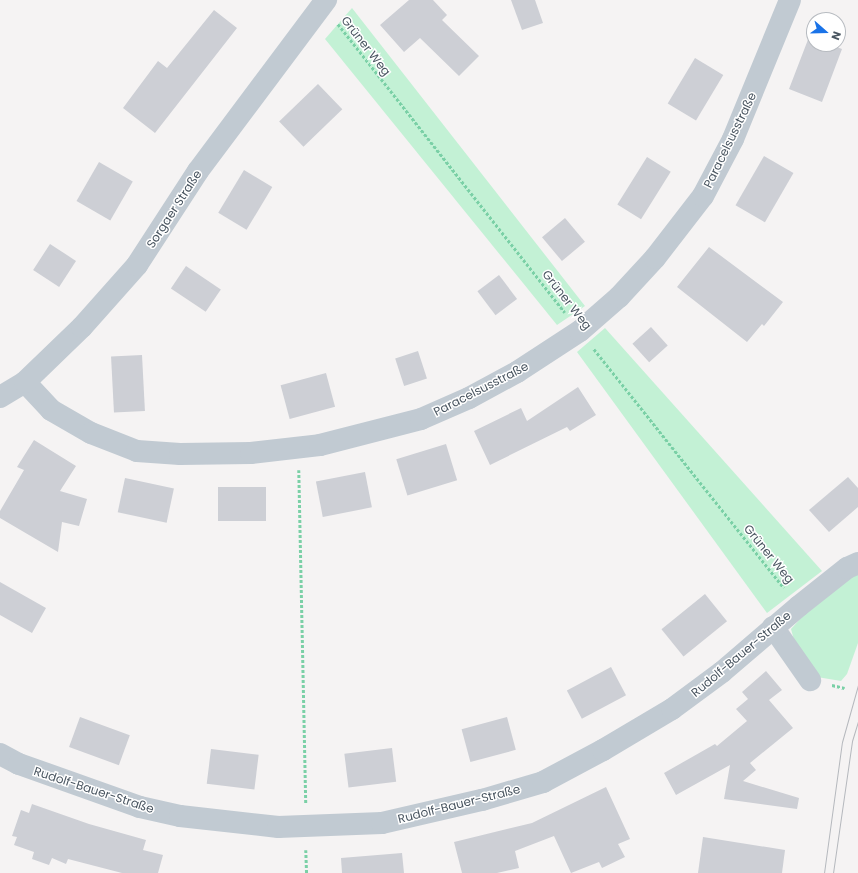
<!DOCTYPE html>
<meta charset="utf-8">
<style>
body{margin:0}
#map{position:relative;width:858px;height:873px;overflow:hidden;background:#f5f3f3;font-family:Poppins,sans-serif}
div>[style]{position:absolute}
.green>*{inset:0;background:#c3f1d5}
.building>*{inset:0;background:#cdcfd5;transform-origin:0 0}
.path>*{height:2.5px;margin-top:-1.25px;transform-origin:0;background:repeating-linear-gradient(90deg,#7ad0a6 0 3px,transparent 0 5px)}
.minor>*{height:22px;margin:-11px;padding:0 11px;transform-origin:11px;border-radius:11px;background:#c1cad2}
.tram>*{height:1px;margin:-0.5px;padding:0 0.5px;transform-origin:0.5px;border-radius:0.5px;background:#b5b8bd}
span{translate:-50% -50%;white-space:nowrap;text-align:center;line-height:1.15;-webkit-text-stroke:3px #fff;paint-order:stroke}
.street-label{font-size:12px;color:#4a5661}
.north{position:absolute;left:806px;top:12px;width:40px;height:40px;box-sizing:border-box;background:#fff;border:1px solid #b7bbc0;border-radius:50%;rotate:110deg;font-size:11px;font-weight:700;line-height:16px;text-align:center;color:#4a5661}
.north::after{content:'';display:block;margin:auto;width:14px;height:18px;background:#1a73e8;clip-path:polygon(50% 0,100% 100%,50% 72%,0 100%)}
</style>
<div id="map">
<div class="green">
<i style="clip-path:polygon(352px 8px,585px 306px,557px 325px,325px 39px)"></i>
<i style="clip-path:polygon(605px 328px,822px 571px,767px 613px,577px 352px)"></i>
<i style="clip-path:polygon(858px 571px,858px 643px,847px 674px,841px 681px,817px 677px,794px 640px,791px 629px,802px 617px)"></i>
</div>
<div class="building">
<i style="clip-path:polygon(409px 0,433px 0,447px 15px,442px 20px,479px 56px,459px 76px,420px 38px,404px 52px,380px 25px)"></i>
<i style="clip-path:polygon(511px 0,535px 0,543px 23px,522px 30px)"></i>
<i style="clip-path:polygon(214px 10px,237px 28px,155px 133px,123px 108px,158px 61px,167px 68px)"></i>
<i style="clip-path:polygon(809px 37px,814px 38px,814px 44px,829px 44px,842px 49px,822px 102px,789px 89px)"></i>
<i style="left:695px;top:58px;width:33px;height:53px;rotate:31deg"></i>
<i style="left:318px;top:84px;width:35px;height:54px;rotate:46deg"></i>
<i style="left:764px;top:156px;width:34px;height:57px;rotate:30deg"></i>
<i style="left:647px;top:157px;width:28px;height:56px;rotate:32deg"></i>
<i style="left:99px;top:162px;width:39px;height:45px;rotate:30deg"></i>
<i style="left:244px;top:170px;width:33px;height:50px;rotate:31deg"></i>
<i style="left:565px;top:218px;width:31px;height:30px;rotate:50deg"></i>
<i style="left:50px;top:244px;width:31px;height:31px;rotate:33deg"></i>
<i style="clip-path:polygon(709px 247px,783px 302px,764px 326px,762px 324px,747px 342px,677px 287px)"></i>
<i style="left:186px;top:266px;width:42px;height:27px;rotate:34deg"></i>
<i style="left:499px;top:275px;width:30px;height:27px;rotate:53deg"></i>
<i style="left:651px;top:327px;width:25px;height:25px;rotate:48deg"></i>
<i style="left:418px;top:351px;width:29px;height:24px;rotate:72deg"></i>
<i style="left:142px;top:355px;width:56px;height:31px;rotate:87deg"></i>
<i style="left:326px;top:373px;width:35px;height:47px;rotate:75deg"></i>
<i style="clip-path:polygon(578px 387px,596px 415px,570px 431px,567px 427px,490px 465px,474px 431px,521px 408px,527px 421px)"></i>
<i style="clip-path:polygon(34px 440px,76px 466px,60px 491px,87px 499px,79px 526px,62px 522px,58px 552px,0 518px,0 511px,24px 470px,17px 467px)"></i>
<i style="left:446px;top:444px;width:38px;height:52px;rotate:73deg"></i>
<i style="left:365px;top:472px;width:36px;height:50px;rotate:79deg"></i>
<i style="clip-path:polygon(848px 477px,858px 488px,858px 507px,829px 532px,809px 510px)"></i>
<i style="left:125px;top:478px;width:50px;height:35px;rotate:12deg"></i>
<i style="left:218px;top:487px;width:48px;height:34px"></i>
<i style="clip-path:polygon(0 582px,46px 608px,32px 633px,0 615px)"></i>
<i style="left:705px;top:594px;width:35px;height:56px;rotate:51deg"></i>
<i style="left:611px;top:667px;width:32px;height:50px;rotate:62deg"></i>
<i style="clip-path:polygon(766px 671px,782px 690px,769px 700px,793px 728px,750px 763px,756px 770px,743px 781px,799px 798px,797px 809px,724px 799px,730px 765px,676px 795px,664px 773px,715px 744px,717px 746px,747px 721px,736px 709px,748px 699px,742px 692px)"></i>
<i style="left:80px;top:717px;width:53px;height:32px;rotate:20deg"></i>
<i style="left:507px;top:717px;width:34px;height:47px;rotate:75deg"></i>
<i style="left:392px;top:748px;width:34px;height:48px;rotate:83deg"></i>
<i style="left:211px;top:749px;width:48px;height:35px;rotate:7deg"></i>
<i style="clip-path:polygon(606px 787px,630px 839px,618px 844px,625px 857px,602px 868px,599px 862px,571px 873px,554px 836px,515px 851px,519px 868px,497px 873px,462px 873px,454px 842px,532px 823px)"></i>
<i style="clip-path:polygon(32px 804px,89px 824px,146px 840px,143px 850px,163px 855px,158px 873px,122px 873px,68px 859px,66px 864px,52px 858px,49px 865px,32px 859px,34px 852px,14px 845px,17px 837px,12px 836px,21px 810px,29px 813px)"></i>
<i style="clip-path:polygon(703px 837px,785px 850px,782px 873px,698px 873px)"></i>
<i style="clip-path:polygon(402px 853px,404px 873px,342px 873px,341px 858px)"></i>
</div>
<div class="path">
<i style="left:338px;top:24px;width:367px;rotate:51.8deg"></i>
<i style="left:594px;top:349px;width:305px;rotate:51.5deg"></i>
<i style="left:299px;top:470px;width:333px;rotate:88.8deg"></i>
<i style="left:832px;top:685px;width:13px;rotate:13deg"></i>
<i style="left:306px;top:850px;width:23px;rotate:88deg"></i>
</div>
<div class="minor">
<i style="left:25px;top:382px;width:38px;rotate:47deg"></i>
<i style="left:51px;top:410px;width:46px;rotate:29.9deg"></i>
<i style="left:91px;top:433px;width:49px;rotate:21.4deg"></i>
<i style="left:137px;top:451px;width:43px;rotate:4deg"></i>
<i style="left:180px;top:454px;width:71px;rotate:-0.8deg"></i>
<i style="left:251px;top:453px;width:69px;rotate:-6.6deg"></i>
<i style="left:320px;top:445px;width:104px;rotate:-14.4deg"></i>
<i style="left:421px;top:419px;width:52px;rotate:-23.6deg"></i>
<i style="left:469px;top:398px;width:55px;rotate:-28.4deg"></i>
<i style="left:517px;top:372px;width:75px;rotate:-33.1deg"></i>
<i style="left:580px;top:331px;width:52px;rotate:-41.1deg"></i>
<i style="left:619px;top:297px;width:53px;rotate:-47.3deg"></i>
<i style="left:655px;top:258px;width:78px;rotate:-52.3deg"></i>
<i style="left:703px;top:196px;width:64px;rotate:-62.2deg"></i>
<i style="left:733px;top:139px;width:150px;rotate:-67.7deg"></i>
<i style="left:0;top:397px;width:29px;rotate:-31deg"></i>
<i style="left:25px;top:382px;width:79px;rotate:-44deg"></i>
<i style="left:82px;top:327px;width:83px;rotate:-48.4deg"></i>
<i style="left:137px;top:265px;width:112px;rotate:-57deg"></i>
<i style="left:198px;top:171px;width:214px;rotate:-53.2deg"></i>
<i style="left:773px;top:627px;width:65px;rotate:55.1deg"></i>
<i style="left:0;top:754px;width:21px;rotate:28deg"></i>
<i style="left:19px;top:764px;width:128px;rotate:19.6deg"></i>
<i style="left:140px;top:807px;width:41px;rotate:12.7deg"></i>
<i style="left:180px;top:816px;width:99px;rotate:6.4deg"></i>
<i style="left:278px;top:827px;width:104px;rotate:-2.2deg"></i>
<i style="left:382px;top:823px;width:103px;rotate:-13deg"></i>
<i style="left:482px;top:800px;width:64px;rotate:-16.4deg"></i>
<i style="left:543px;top:782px;width:68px;rotate:-28.1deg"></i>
<i style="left:603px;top:750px;width:80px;rotate:-30.7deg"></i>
<i style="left:672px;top:709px;width:62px;rotate:-36.5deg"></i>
<i style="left:722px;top:672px;width:101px;rotate:-40.6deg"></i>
<i style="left:799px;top:606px;width:61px;rotate:-38.4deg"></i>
<i style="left:847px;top:568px;width:12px;rotate:-24deg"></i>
</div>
<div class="tram">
<i style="left:824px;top:873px;width:132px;rotate:-82.2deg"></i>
<i style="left:842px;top:742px;width:59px;rotate:-74.3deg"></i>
<i style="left:833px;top:873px;width:133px;rotate:-81.8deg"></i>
<i style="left:852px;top:741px;width:21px;rotate:-73deg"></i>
</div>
<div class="street-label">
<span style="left:366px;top:46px;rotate:52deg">Grüner Weg</span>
<span style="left:730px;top:140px;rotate:-64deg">Paracelsusstraße</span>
<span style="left:174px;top:209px;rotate:-57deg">Sorgaer Straße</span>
<span style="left:567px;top:300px;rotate:52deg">Grüner Weg</span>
<span style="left:481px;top:389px;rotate:-27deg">Paracelsusstraße</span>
<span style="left:769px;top:554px;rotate:51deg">Grüner Weg</span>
<span style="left:741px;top:654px;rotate:-40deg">Rudolf-Bauer-Straße</span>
<span style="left:94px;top:790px;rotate:18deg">Rudolf-Bauer-Straße</span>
<span style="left:459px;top:804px;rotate:-14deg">Rudolf-Bauer-Straße</span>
</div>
<div class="north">N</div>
</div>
